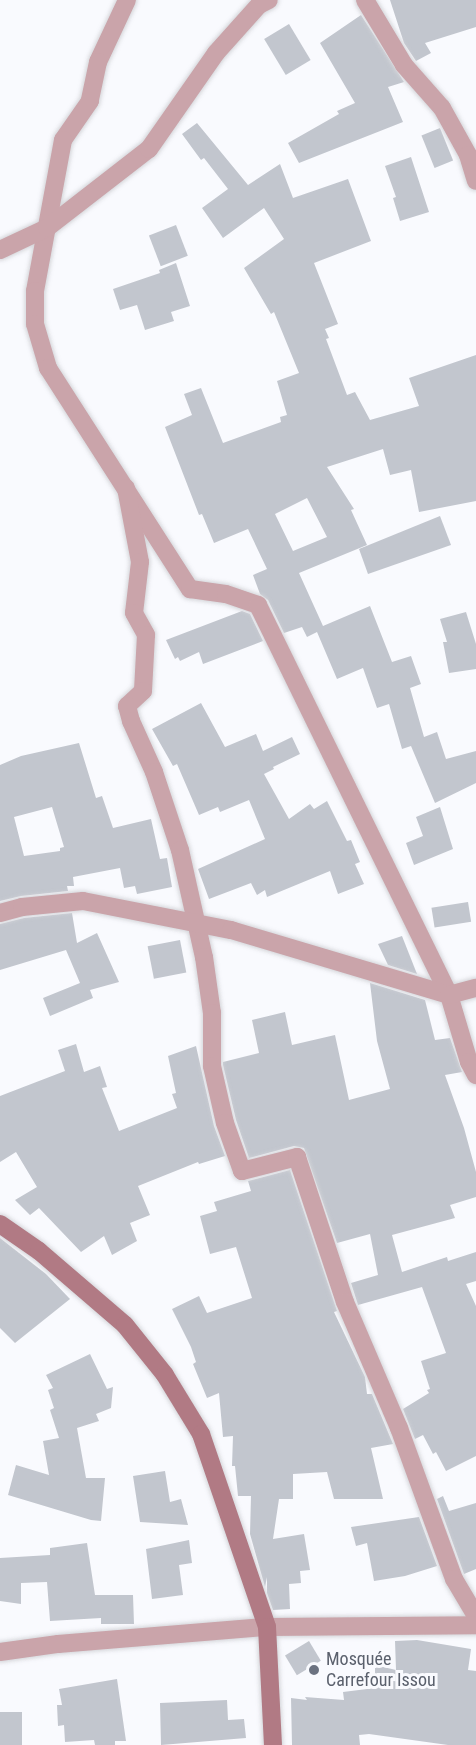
<!DOCTYPE html>
<meta charset="utf-8">
<style>
body{margin:0}
#map{position:relative;width:476px;height:1745px;overflow:hidden;background:#f9fafe;font-family:"Roboto Condensed",sans-serif}
div>[style]{position:absolute}
.building>*{inset:0;background:#c2c6ce;transform-origin:0 0}
.roads{filter:drop-shadow(0 0 2px #d5d6da) drop-shadow(0 0 2px #d5d6da)}
.street>*{height:18px;margin:-9px;padding:0 9px;transform-origin:9px;border-radius:9px;background:#caa4aa}
.secondary>*{height:18px;margin:-9px;padding:0 9px;transform-origin:9px;border-radius:9px;background:#b17a84}
.dots>*{width:16px;height:16px;translate:-50% -50%;box-sizing:border-box;border:3px solid #f9fafe;border-radius:50%}
span{translate:-50% -50%;white-space:nowrap;text-align:center;line-height:1.15;-webkit-text-stroke:6px #f9fafe;paint-order:stroke}
.worship-label{font-size:18px;color:#5b616d}
.left{translate:0 -50%;text-align:left}
</style>
<div id="map">
<div class="building">
<i style="clip-path:polygon(390px 0,476px 0,476px 27px,425px 43px,431px 53px,416px 61px,404px 43px)"></i>
<i style="clip-path:polygon(361px 15px,404px 82px,388px 87px,403px 122px,299px 163px,288px 143px,339px 114px,337px 111px,355px 103px,320px 43px)"></i>
<i style="left:289px;top:24px;width:42px;height:29px;rotate:59deg"></i>
<i style="clip-path:polygon(evenodd,197px 123px,248px 185px,280px 164px,293px 198px,348px 179px,371px 241px,314px 263px,338px 324px,325px 329px,329px 338px,326px 339px,347px 395px,355px 392px,370px 420px,419px 406px,409px 378px,476px 355px,476px 501px,419px 512px,411px 470px,390px 475px,383px 449px,327px 467px,354px 509px,351px 510px,367px 545px,299px 573px,323px 626px,370px 606px,392px 662px,411px 656px,421px 684px,410px 688px,424px 737px,437px 732px,446px 759px,476px 751px,476px 783px,435px 803px,411px 746px,402px 749px,389px 704px,377px 708px,363px 668px,337px 679px,317px 632px,307px 637px,302px 627px,284px 633px,268px 600px,260px 594px,253px 575px,267px 569px,248px 529px,214px 543px,202px 514px,199px 515px,165px 427px,192px 415px,184px 394px,201px 388px,223px 443px,281px 422px,280px 417px,287px 415px,277px 381px,299px 373px,274px 312px,271px 314px,244px 268px,284px 239px,264px 208px,223px 238px,202px 208px,228px 189px,204px 158px,201px 160px,182px 134px,197px 123px,307px 498px,327px 537px,293px 551px,275px 514px,307px 498px)"></i>
<i style="left:440px;top:128px;width:35px;height:20px;rotate:68deg"></i>
<i style="clip-path:polygon(411px 157px,429px 212px,400px 221px,393px 198px,396px 197px,385px 166px)"></i>
<i style="left:176px;top:225px;width:33px;height:29px;rotate:69deg"></i>
<i style="clip-path:polygon(176px 263px,190px 306px,171px 312px,174px 321px,145px 330px,137px 305px,120px 310px,113px 289px,160px 273px,159px 270px)"></i>
<i style="clip-path:polygon(440px 516px,451px 545px,368px 574px,359px 549px)"></i>
<i style="clip-path:polygon(242px 611px,250px 614px,263px 641px,203px 664px,199px 652px,180px 661px,178px 657px,175px 659px,166px 640px)"></i>
<i style="clip-path:polygon(466px 612px,476px 644px,476px 669px,449px 673px,443px 642px,447px 642px,440px 619px)"></i>
<i style="clip-path:polygon(201px 703px,225px 747px,256px 734px,263px 751px,292px 737px,300px 754px,273px 767px,274px 769px,264px 774px,289px 819px,310px 804px,314px 809px,327px 801px,347px 841px,351px 840px,360px 862px,355px 864px,364px 884px,338px 894px,330px 871px,267px 897px,265px 890px,257px 895px,251px 883px,209px 899px,198px 869px,265px 839px,249px 800px,220px 812px,218px 807px,199px 815px,177px 764px,173px 766px,152px 729px)"></i>
<i style="clip-path:polygon(evenodd,79px 743px,96px 798px,102px 796px,113px 828px,151px 819px,160px 859px,167px 858px,172px 887px,137px 894px,135px 886px,124px 888px,120px 868px,73px 877px,74px 886px,67px 886px,68px 891px,21px 896px,0 901px,0 765px,21px 756px,79px 743px,52px 807px,64px 847px,60px 848px,60px 851px,24px 856px,14px 817px,52px 807px)"></i>
<i style="clip-path:polygon(440px 807px,453px 849px,414px 865px,406px 843px,423px 836px,416px 817px)"></i>
<i style="left:468px;top:902px;width:20px;height:37px;rotate:81deg"></i>
<i style="clip-path:polygon(72px 913px,77px 943px,97px 933px,119px 982px,90px 990px,93px 998px,50px 1016px,43px 998px,80px 983px,66px 950px,0 970px,0 924px,24px 918px)"></i>
<i style="clip-path:polygon(402px 936px,417px 974px,388px 965px,378px 944px)"></i>
<i style="left:180px;top:940px;width:33px;height:33px;rotate:79deg"></i>
<i style="clip-path:polygon(370px 983px,425px 1000px,435px 1040px,450px 1038px,462px 1072px,445px 1075px,464px 1128px,476px 1172px,476px 1197px,450px 1205px,455px 1218px,392px 1235px,402px 1272px,447px 1257px,448px 1261px,476px 1252px,476px 1281px,466px 1284px,476px 1306px,476px 1456px,446px 1471px,436px 1452px,433px 1454px,423px 1435px,415px 1439px,403px 1409px,429px 1393px,427px 1390px,430px 1389px,421px 1361px,446px 1353px,422px 1287px,358px 1305px,351px 1283px,378px 1275px,370px 1234px,337px 1243px,304px 1148px,294px 1146px,249px 1158px,236px 1120px,223px 1065px,223px 1062px,259px 1053px,252px 1020px,285px 1012px,292px 1045px,335px 1035px,349px 1100px,390px 1089px,377px 1041px)"></i>
<i style="clip-path:polygon(76px 1044px,84px 1072px,100px 1066px,107px 1087px,102px 1088px,119px 1131px,177px 1108px,172px 1094px,176px 1093px,168px 1056px,196px 1046px,214px 1126px,225px 1156px,199px 1164px,198px 1162px,138px 1186px,150px 1215px,130px 1223px,137px 1241px,112px 1255px,104px 1236px,81px 1252px,39px 1208px,30px 1215px,15px 1200px,37px 1187px,16px 1152px,0 1162px,0 1096px,65px 1071px,58px 1050px)"></i>
<i style="clip-path:polygon(290px 1170px,337px 1311px,334px 1312px,365px 1377px,367px 1394px,372px 1394px,393px 1444px,371px 1448px,383px 1499px,334px 1499px,327px 1472px,293px 1474px,293px 1499px,279px 1499px,273px 1539px,304px 1534px,310px 1570px,300px 1571px,301px 1583px,289px 1584px,290px 1609px,273px 1610px,267px 1593px,267px 1577px,265px 1587px,250px 1534px,251px 1496px,238px 1496px,235px 1466px,232px 1466px,233px 1436px,223px 1437px,219px 1393px,207px 1398px,193px 1364px,196px 1362px,191px 1347px,172px 1309px,199px 1296px,207px 1313px,252px 1298px,236px 1247px,210px 1254px,200px 1216px,217px 1211px,214px 1202px,251px 1191px,248px 1181px)"></i>
<i style="clip-path:polygon(0 1238px,46px 1274px,70px 1299px,15px 1343px,0 1328px)"></i>
<i style="clip-path:polygon(90px 1354px,107px 1389px,113px 1387px,111px 1408px,96px 1414px,99px 1421px,77px 1428px,86px 1478px,105px 1478px,101px 1521px,91px 1520px,8px 1495px,16px 1465px,49px 1475px,43px 1441px,59px 1438px,50px 1410px,54px 1408px,48px 1390px,53px 1388px,46px 1375px)"></i>
<i style="clip-path:polygon(165px 1471px,170px 1502px,181px 1499px,188px 1525px,140px 1522px,133px 1476px)"></i>
<i style="clip-path:polygon(443px 1496px,449px 1511px,476px 1503px,476px 1569px,464px 1574px,437px 1499px)"></i>
<i style="clip-path:polygon(419px 1517px,437px 1566px,405px 1576px,374px 1581px,367px 1543px,356px 1546px,351px 1527px)"></i>
<i style="clip-path:polygon(189px 1540px,192px 1563px,179px 1565px,183px 1595px,152px 1599px,146px 1549px)"></i>
<i style="clip-path:polygon(87px 1543px,95px 1595px,133px 1595px,134px 1624px,101px 1624px,101px 1618px,50px 1621px,47px 1582px,21px 1583px,21px 1604px,0 1601px,0 1558px,50px 1555px,50px 1548px)"></i>
<i style="clip-path:polygon(417px 1640px,471px 1649px,468px 1670px,476px 1671px,476px 1745px,448px 1745px,369px 1734px,359px 1735px,360px 1745px,292px 1745px,291px 1698px,307px 1700px,305px 1697px,344px 1700px,343px 1692px,375px 1688px,375px 1665px,396px 1670px,395px 1641px)"></i>
<i style="left:309px;top:1641px;width:23px;height:28px;rotate:59deg"></i>
<i style="clip-path:polygon(117px 1679px,126px 1741px,115px 1741px,115px 1745px,95px 1745px,94px 1740px,65px 1742px,64px 1725px,58px 1726px,57px 1705px,62px 1705px,59px 1689px)"></i>
<i style="clip-path:polygon(227px 1700px,228px 1720px,244px 1719px,246px 1738px,161px 1745px,160px 1703px)"></i>
<i style="left:0;top:1712px;width:22px;height:33px"></i>
</div>
<div class="roads">
<div class="street">
<i style="left:127px;top:0;width:68px;rotate:115.1deg"></i>
<i style="left:98px;top:62px;width:40px;rotate:102deg"></i>
<i style="left:90px;top:101px;width:47px;rotate:124.7deg"></i>
<i style="left:63px;top:140px;width:154px;rotate:100.5deg"></i>
<i style="left:35px;top:291px;width:33px;rotate:90deg"></i>
<i style="left:35px;top:324px;width:46px;rotate:73.5deg"></i>
<i style="left:48px;top:368px;width:263px;rotate:57.3deg"></i>
<i style="left:190px;top:589px;width:36px;rotate:8deg"></i>
<i style="left:226px;top:594px;width:34px;rotate:19deg"></i>
<i style="left:258px;top:605px;width:434px;rotate:63.9deg"></i>
<i style="left:449px;top:995px;width:70px;rotate:73.4deg"></i>
<i style="left:469px;top:1062px;width:15px;rotate:62deg"></i>
<i style="left:365px;top:0;width:76px;rotate:59deg"></i>
<i style="left:404px;top:65px;width:57px;rotate:48.5deg"></i>
<i style="left:442px;top:108px;width:54px;rotate:61deg"></i>
<i style="left:468px;top:155px;width:27px;rotate:73deg"></i>
<i style="left:0;top:250px;width:52px;rotate:-25.1deg"></i>
<i style="left:47px;top:228px;width:129px;rotate:-37.8deg"></i>
<i style="left:149px;top:149px;width:117px;rotate:-55.1deg"></i>
<i style="left:216px;top:53px;width:64px;rotate:-48.1deg"></i>
<i style="left:259px;top:5px;width:11px;rotate:-27deg"></i>
<i style="left:126px;top:488px;width:75px;rotate:79.3deg"></i>
<i style="left:140px;top:562px;width:51px;rotate:96.7deg"></i>
<i style="left:134px;top:613px;width:25px;rotate:61deg"></i>
<i style="left:146px;top:635px;width:56px;rotate:93.1deg"></i>
<i style="left:143px;top:691px;width:22px;rotate:137deg"></i>
<i style="left:127px;top:706px;width:16px;rotate:75deg"></i>
<i style="left:131px;top:721px;width:56px;rotate:65.7deg"></i>
<i style="left:154px;top:772px;width:82px;rotate:71.6deg"></i>
<i style="left:180px;top:850px;width:110px;rotate:77.4deg"></i>
<i style="left:204px;top:957px;width:57px;rotate:81.9deg"></i>
<i style="left:212px;top:1013px;width:53px;rotate:90deg"></i>
<i style="left:212px;top:1066px;width:58px;rotate:77.2deg"></i>
<i style="left:225px;top:1123px;width:51px;rotate:70.5deg"></i>
<i style="left:242px;top:1171px;width:57px;rotate:-14.3deg"></i>
<i style="left:297px;top:1157px;width:153px;rotate:71.7deg"></i>
<i style="left:345px;top:1302px;width:137px;rotate:66.8deg"></i>
<i style="left:399px;top:1428px;width:161px;rotate:70deg"></i>
<i style="left:454px;top:1579px;width:43px;rotate:59.3deg"></i>
<i style="left:0;top:913px;width:23px;rotate:-15deg"></i>
<i style="left:22px;top:907px;width:61px;rotate:-5.6deg"></i>
<i style="left:83px;top:901px;width:151px;rotate:11.1deg"></i>
<i style="left:231px;top:930px;width:227px;rotate:16.6deg"></i>
<i style="left:449px;top:995px;width:28px;rotate:-15deg"></i>
<i style="left:0;top:1652px;width:59px;rotate:-7.9deg"></i>
<i style="left:58px;top:1644px;width:210px;rotate:-4.7deg"></i>
<i style="left:267px;top:1627px;width:209px;rotate:-0.5deg"></i>
</div>
<div class="secondary">
<i style="left:0;top:1224px;width:47px;rotate:34.7deg"></i>
<i style="left:39px;top:1251px;width:113px;rotate:40.7deg"></i>
<i style="left:125px;top:1325px;width:64px;rotate:51.3deg"></i>
<i style="left:165px;top:1375px;width:69px;rotate:58.6deg"></i>
<i style="left:201px;top:1434px;width:204px;rotate:71.1deg"></i>
<i style="left:267px;top:1627px;width:118px;rotate:87.1deg"></i>
</div>
</div>
<div class="dots">
<i style="left:314px;top:1670px;background:#6b7280"></i>
</div>
<div class="worship-label">
<span class="left" style="left:326px;top:1670px">Mosquée<br>Carrefour Issou</span>
</div>
</div>
